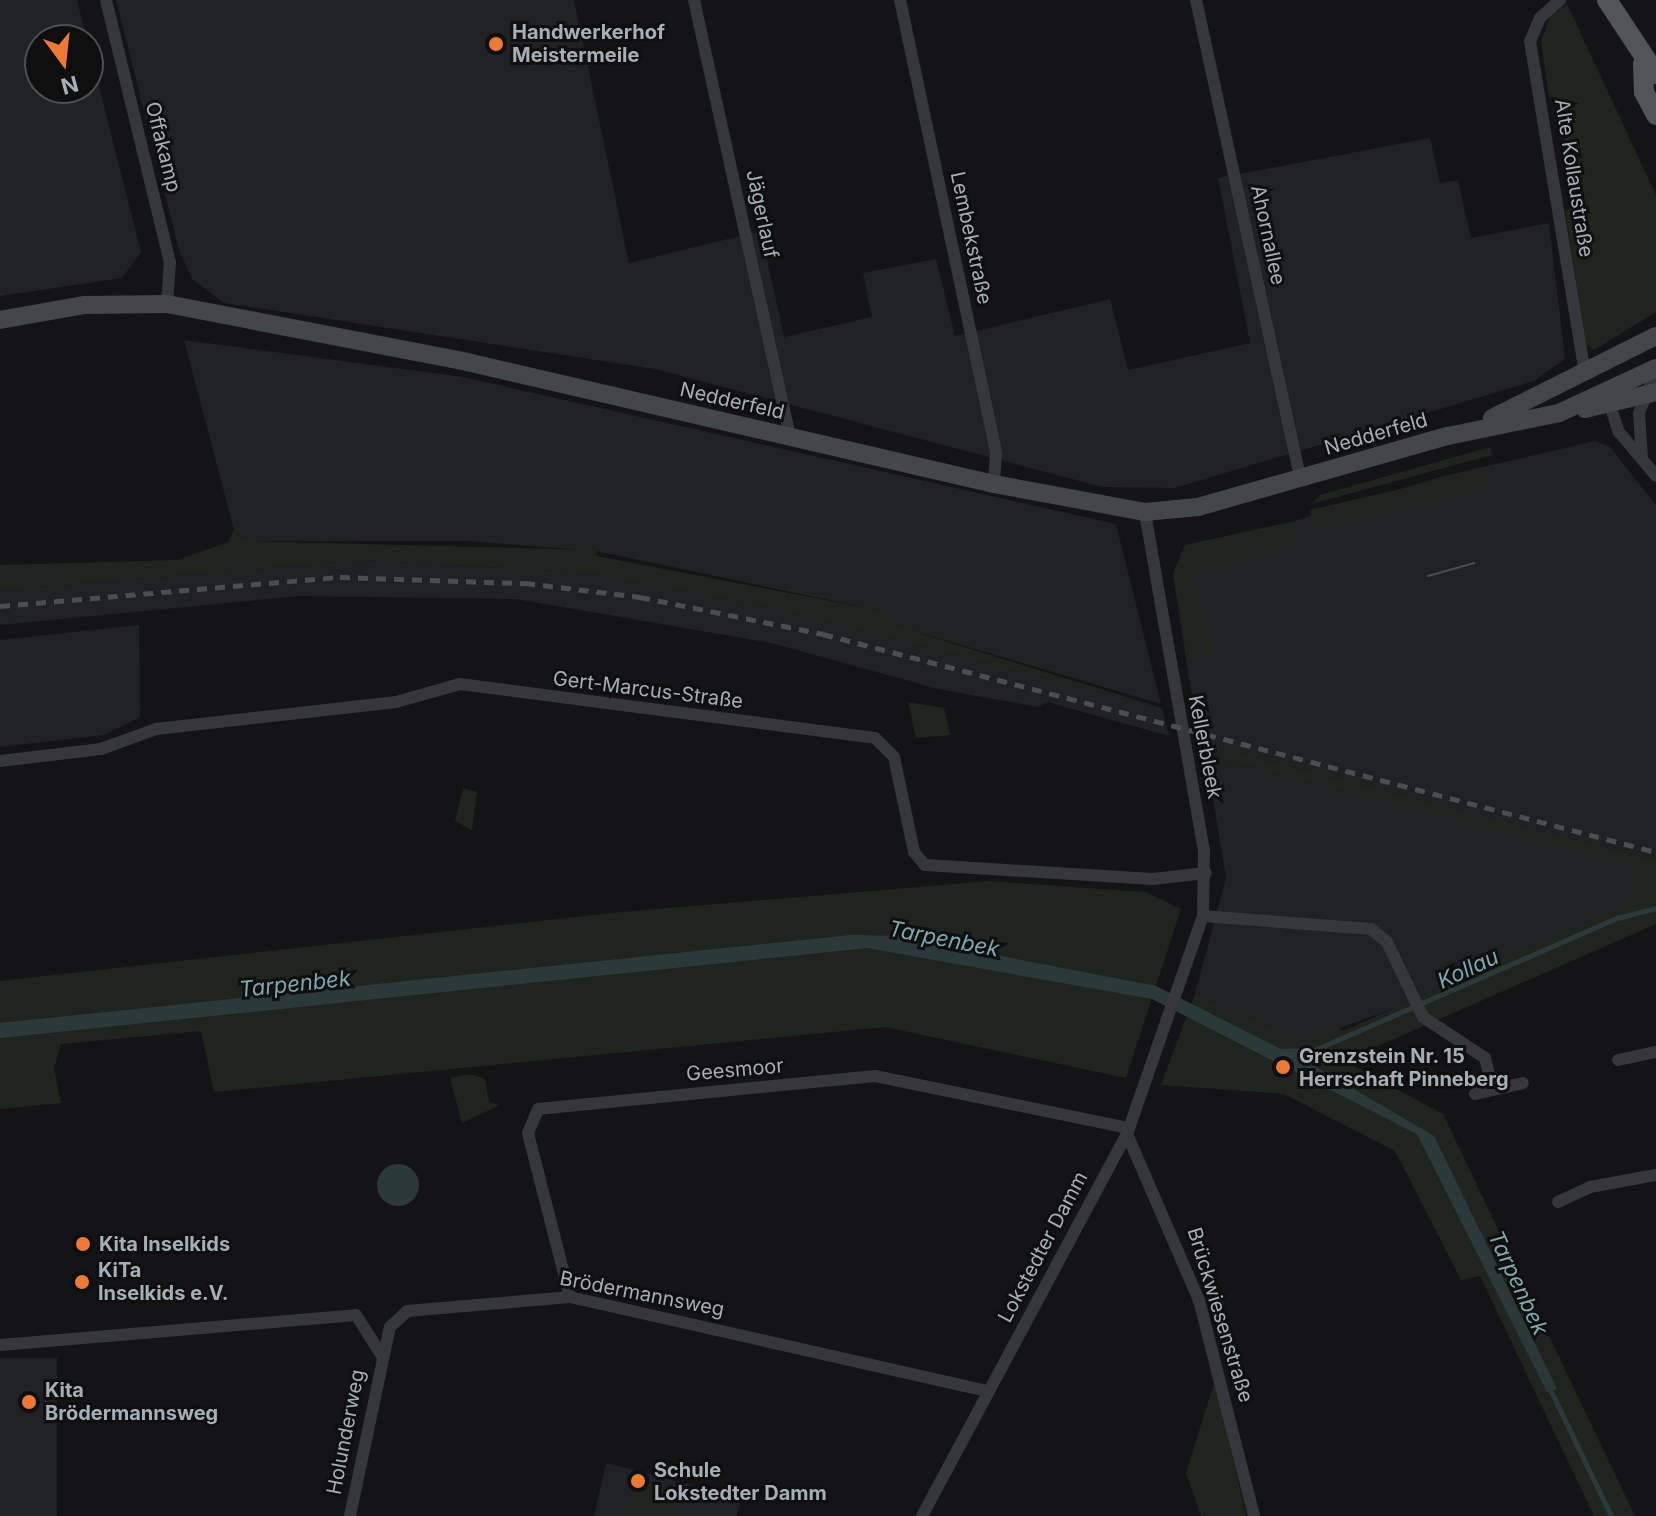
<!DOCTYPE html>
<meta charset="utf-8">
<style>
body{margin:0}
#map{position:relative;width:1656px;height:1516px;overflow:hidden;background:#141416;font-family:Inter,sans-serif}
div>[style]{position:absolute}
.built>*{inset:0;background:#202122;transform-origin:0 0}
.green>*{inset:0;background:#1f251e;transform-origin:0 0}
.water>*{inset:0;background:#2c393b}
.round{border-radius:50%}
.stream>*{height:5px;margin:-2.5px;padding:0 2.5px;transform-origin:2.5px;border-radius:2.5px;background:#2c393b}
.minor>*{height:12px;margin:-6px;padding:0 6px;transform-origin:6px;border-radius:6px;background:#35373a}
.secondary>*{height:18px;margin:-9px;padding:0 9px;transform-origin:9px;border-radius:9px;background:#43474a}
.primary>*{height:20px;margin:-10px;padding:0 10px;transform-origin:10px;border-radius:10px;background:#515559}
.tram>*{height:2px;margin:-1px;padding:0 1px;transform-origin:1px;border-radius:1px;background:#4a4e51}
.rail>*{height:5px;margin-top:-2.5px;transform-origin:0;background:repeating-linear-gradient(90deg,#4a4e51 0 10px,transparent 0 18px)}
.dots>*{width:22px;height:22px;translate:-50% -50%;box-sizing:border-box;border:4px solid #0f0f10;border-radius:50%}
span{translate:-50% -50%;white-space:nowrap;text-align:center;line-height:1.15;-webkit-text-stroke:6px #0f0f10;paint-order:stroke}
.poi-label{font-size:20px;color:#a6afb5;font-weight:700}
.left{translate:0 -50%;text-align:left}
.street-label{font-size:20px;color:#a6afb5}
.water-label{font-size:22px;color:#7ea7b0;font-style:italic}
.north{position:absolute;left:24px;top:24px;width:80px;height:80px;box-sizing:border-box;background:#0f0f10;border:2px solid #4b4f52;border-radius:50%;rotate:165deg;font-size:22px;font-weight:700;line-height:32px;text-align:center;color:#a6afb5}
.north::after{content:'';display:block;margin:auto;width:28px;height:36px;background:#ec7935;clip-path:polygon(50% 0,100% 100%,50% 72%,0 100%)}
</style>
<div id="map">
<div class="built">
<i style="clip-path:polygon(0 0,77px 0,87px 40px,40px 40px,40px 88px,88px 88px,88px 43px,141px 252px,122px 278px,0 296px)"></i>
<i style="clip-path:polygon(116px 0,574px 0,629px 263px,761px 231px,784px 337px,872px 317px,863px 273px,936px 259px,955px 336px,1110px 299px,1128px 370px,1250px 343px,1218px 178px,1430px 138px,1440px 183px,1458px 180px,1471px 238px,1549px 223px,1565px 359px,1534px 381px,1175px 488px,1102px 487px,655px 369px,224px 303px,192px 279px,179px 250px)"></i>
<i style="clip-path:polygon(184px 340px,463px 377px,1116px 524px,1161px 704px,893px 625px,886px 612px,596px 551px,467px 541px,246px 541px,234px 530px)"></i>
<i style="clip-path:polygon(1595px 441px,1610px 447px,1656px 505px,1656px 860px,1199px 743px,1173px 575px,1185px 545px,1234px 539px,1440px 477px)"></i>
<i style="clip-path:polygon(364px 560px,576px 572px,758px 604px,1162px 708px,1169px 736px,1047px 702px,1038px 707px,938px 689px,771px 643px,516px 599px,299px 596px,0 625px,0 590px)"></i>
<i style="clip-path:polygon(139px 625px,140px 717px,104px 735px,0 747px,0 640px)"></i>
<i style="clip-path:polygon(1206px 756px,1639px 865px,1629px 904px,1418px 1000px,1303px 1041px,1195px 994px,1226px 878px)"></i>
<i style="left:57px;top:1358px;width:158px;height:57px;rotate:90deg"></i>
<i style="clip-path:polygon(606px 1463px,742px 1498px,737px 1516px,594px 1516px)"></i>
</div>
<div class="green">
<i style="clip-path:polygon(1567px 4px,1656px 195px,1656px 312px,1594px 350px,1586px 344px,1565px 211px,1574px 207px,1559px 99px,1549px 97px,1541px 41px,1550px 17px)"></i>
<i style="clip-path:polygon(1490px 447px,1492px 455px,1311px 504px,1320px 495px)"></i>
<i style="left:1483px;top:470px;width:18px;height:178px;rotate:77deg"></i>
<i style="clip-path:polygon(1291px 522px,1297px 542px,1190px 575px,1214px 653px,1190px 660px,1173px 575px,1185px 545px)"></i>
<i style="clip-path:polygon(234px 530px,246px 541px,596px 550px,597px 556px,887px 612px,893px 625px,1162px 708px,758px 604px,576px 572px,364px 560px,0 590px,0 565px,178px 560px,228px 542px)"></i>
<i style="clip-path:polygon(908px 702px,944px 708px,950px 735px,916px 738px)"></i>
<i style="clip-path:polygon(1199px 743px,1656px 860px,1656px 924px,1344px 1061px,1443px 1114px,1635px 1516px,1594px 1516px,1480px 1276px,1461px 1280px,1395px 1151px,1284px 1094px,1161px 1085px,1195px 994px,1303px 1041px,1336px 1027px,1343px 1031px,1628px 904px,1638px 866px,1207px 756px)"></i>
<i style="clip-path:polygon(463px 788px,477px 792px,472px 830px,455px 821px)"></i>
<i style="clip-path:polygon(988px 881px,1146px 892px,1181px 909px,1126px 1078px,885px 1027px,214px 1092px,201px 1031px,61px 1044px,54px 1068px,61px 1103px,0 1109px,0 981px,611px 913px)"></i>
<i style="clip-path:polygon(470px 1074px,485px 1079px,489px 1102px,500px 1105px,462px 1123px,450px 1078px)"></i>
<i style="clip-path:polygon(1215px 1380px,1246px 1516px,1201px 1516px,1186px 1473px)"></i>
<i style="clip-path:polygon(637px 1484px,682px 1496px,676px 1516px,630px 1511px)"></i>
</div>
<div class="water">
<i style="clip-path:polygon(851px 935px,897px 936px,1156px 986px,1281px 1049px,1305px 1048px,1316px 1067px,1434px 1136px,1557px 1389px,1547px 1392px,1417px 1134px,1152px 999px,867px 948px,0 1038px,0 1023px)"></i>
<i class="round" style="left:377px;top:1164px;width:42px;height:42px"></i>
</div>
<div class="stream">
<i style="left:1303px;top:1055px;width:343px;rotate:-23.6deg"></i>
<i style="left:1617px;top:918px;width:40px;rotate:-14.4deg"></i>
<i style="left:1549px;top:1387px;width:143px;rotate:64.3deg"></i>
</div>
<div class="minor">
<i style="left:106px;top:0;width:270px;rotate:76.3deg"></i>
<i style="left:170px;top:262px;width:42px;rotate:94.1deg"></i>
<i style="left:694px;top:0;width:447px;rotate:77.6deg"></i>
<i style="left:900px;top:0;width:463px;rotate:78deg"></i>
<i style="left:996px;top:453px;width:31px;rotate:94deg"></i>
<i style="left:1196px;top:0;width:489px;rotate:77.7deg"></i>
<i style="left:1560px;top:0;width:27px;rotate:138deg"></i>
<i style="left:1540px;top:18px;width:25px;rotate:113deg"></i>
<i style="left:1530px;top:41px;width:337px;rotate:80.6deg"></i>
<i style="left:1608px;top:399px;width:35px;rotate:72deg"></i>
<i style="left:1619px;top:432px;width:57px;rotate:49.9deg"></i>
<i style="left:1642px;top:458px;width:45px;rotate:-93.8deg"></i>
<i style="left:1639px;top:413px;width:44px;rotate:-67.5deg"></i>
<i style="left:0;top:761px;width:102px;rotate:-6.8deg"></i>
<i style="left:101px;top:749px;width:59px;rotate:-20deg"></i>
<i style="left:156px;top:729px;width:242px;rotate:-6.4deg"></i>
<i style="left:396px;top:702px;width:66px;rotate:-15.7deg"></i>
<i style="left:460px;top:684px;width:418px;rotate:7.4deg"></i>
<i style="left:875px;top:738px;width:27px;rotate:45deg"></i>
<i style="left:894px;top:757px;width:97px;rotate:78.1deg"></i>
<i style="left:914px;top:852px;width:17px;rotate:50deg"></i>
<i style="left:925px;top:865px;width:228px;rotate:3.5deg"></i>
<i style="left:1153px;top:879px;width:53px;rotate:-6.5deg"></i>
<i style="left:1203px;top:916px;width:169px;rotate:4.4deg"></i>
<i style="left:1371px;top:929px;width:21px;rotate:39deg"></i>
<i style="left:1387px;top:942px;width:83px;rotate:64.4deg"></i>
<i style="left:1423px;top:1017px;width:74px;rotate:33.5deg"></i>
<i style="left:1485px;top:1058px;width:33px;rotate:76deg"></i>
<i style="left:1618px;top:1060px;width:39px;rotate:-12deg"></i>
<i style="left:1475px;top:1094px;width:49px;rotate:-12.9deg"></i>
<i style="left:1127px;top:1134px;width:181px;rotate:66.6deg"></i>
<i style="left:1199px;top:1300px;width:223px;rotate:75.7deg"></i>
<i style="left:1558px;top:1202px;width:35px;rotate:-25deg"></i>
<i style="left:1590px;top:1187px;width:67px;rotate:-10.3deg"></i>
<i style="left:570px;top:1297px;width:169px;rotate:-104.4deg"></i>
<i style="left:528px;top:1133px;width:26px;rotate:-67deg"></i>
<i style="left:538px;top:1109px;width:339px;rotate:-5.6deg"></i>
<i style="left:875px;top:1076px;width:259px;rotate:11.6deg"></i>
<i style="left:0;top:1345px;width:357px;rotate:-4.8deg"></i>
<i style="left:356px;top:1315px;width:49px;rotate:57.6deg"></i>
<i style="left:350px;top:1516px;width:193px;rotate:-78.1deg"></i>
<i style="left:390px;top:1327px;width:23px;rotate:-43deg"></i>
<i style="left:407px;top:1311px;width:164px;rotate:-4.9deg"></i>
<i style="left:570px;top:1297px;width:428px;rotate:12.7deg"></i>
<i style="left:922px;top:1516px;width:434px;rotate:-61.8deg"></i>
<i style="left:1127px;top:1134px;width:231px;rotate:-70.8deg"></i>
<i style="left:1203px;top:916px;width:65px;rotate:-89.1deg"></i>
<i style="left:1204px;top:851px;width:344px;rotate:-99.9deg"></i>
</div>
<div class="secondary">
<i style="left:0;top:320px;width:85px;rotate:-10.1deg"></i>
<i style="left:84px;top:305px;width:83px;rotate:-0.7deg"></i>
<i style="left:167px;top:304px;width:306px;rotate:10.9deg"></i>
<i style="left:467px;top:362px;width:541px;rotate:13.03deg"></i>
<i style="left:994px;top:484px;width:154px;rotate:10.5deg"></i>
<i style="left:1145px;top:512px;width:53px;rotate:-5.4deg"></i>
<i style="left:1198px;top:507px;width:260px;rotate:-15.9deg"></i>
<i style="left:1448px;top:436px;width:113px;rotate:-11.7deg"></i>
<i style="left:1559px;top:413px;width:107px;rotate:-24.9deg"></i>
<i style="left:1585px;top:409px;width:73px;rotate:-13.5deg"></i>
<i style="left:1492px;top:418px;width:183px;rotate:-26.6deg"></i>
</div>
<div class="primary">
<i style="left:1607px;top:0;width:89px;rotate:56.5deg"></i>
<i style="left:1643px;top:64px;width:28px;rotate:88deg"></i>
<i style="left:1644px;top:92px;width:26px;rotate:62deg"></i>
</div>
<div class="tram">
<i style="left:1428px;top:576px;width:48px;rotate:-15.8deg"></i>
</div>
<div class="rail">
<i style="left:0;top:606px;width:341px;rotate:-4.9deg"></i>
<i style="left:340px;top:577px;width:185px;rotate:1.9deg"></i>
<i style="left:525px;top:583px;width:116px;rotate:6.9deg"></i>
<i style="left:640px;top:597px;width:187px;rotate:11.4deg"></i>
<i style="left:823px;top:634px;width:861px;rotate:14.67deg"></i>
</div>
<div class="dots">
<i style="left:496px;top:44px;background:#ec7935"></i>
<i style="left:1283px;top:1067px;background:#ec7935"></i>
<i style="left:83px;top:1244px;background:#ec7935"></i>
<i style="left:82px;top:1282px;background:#ec7935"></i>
<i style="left:29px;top:1402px;background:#ec7935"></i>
<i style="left:638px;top:1481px;background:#ec7935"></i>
</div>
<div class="poi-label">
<span class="left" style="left:512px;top:44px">Handwerkerhof<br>Meistermeile</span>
<span class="left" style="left:1299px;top:1068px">Grenzstein Nr. 15<br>Herrschaft Pinneberg</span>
<span class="left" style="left:99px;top:1244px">Kita Inselkids</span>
<span class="left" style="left:98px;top:1282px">KiTa<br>Inselkids e.V.</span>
<span class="left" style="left:45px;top:1402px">Kita<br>Brödermannsweg</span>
<span class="left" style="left:654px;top:1482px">Schule<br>Lokstedter Damm</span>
</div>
<div class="street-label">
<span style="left:163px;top:147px;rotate:76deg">Offakamp</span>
<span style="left:1574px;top:178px;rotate:81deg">Alte Kollaustraße</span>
<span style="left:762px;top:214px;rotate:78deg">Jägerlauf</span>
<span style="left:1268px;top:235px;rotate:78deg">Ahornallee</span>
<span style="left:971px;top:238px;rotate:78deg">Lembekstraße</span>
<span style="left:732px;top:401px;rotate:13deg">Nedderfeld</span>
<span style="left:1376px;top:434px;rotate:-16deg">Nedderfeld</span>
<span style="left:648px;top:690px;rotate:7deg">Gert-Marcus-Straße</span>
<span style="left:1205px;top:747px;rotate:79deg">Kellerbleek</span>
<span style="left:735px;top:1070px;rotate:-5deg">Geesmoor</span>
<span style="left:1043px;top:1247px;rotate:-62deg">Lokstedter Damm</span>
<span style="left:642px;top:1294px;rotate:11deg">Brödermannsweg</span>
<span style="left:1220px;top:1315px;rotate:73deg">Brückwiesenstraße</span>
<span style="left:346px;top:1432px;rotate:-79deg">Holunderweg</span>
</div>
<div class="water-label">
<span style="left:944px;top:939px;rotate:11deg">Tarpenbek</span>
<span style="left:1468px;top:969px;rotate:-25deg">Kollau</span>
<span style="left:295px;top:984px;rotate:-6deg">Tarpenbek</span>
<span style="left:1518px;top:1283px;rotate:65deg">Tarpenbek</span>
</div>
<div class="north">N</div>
</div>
